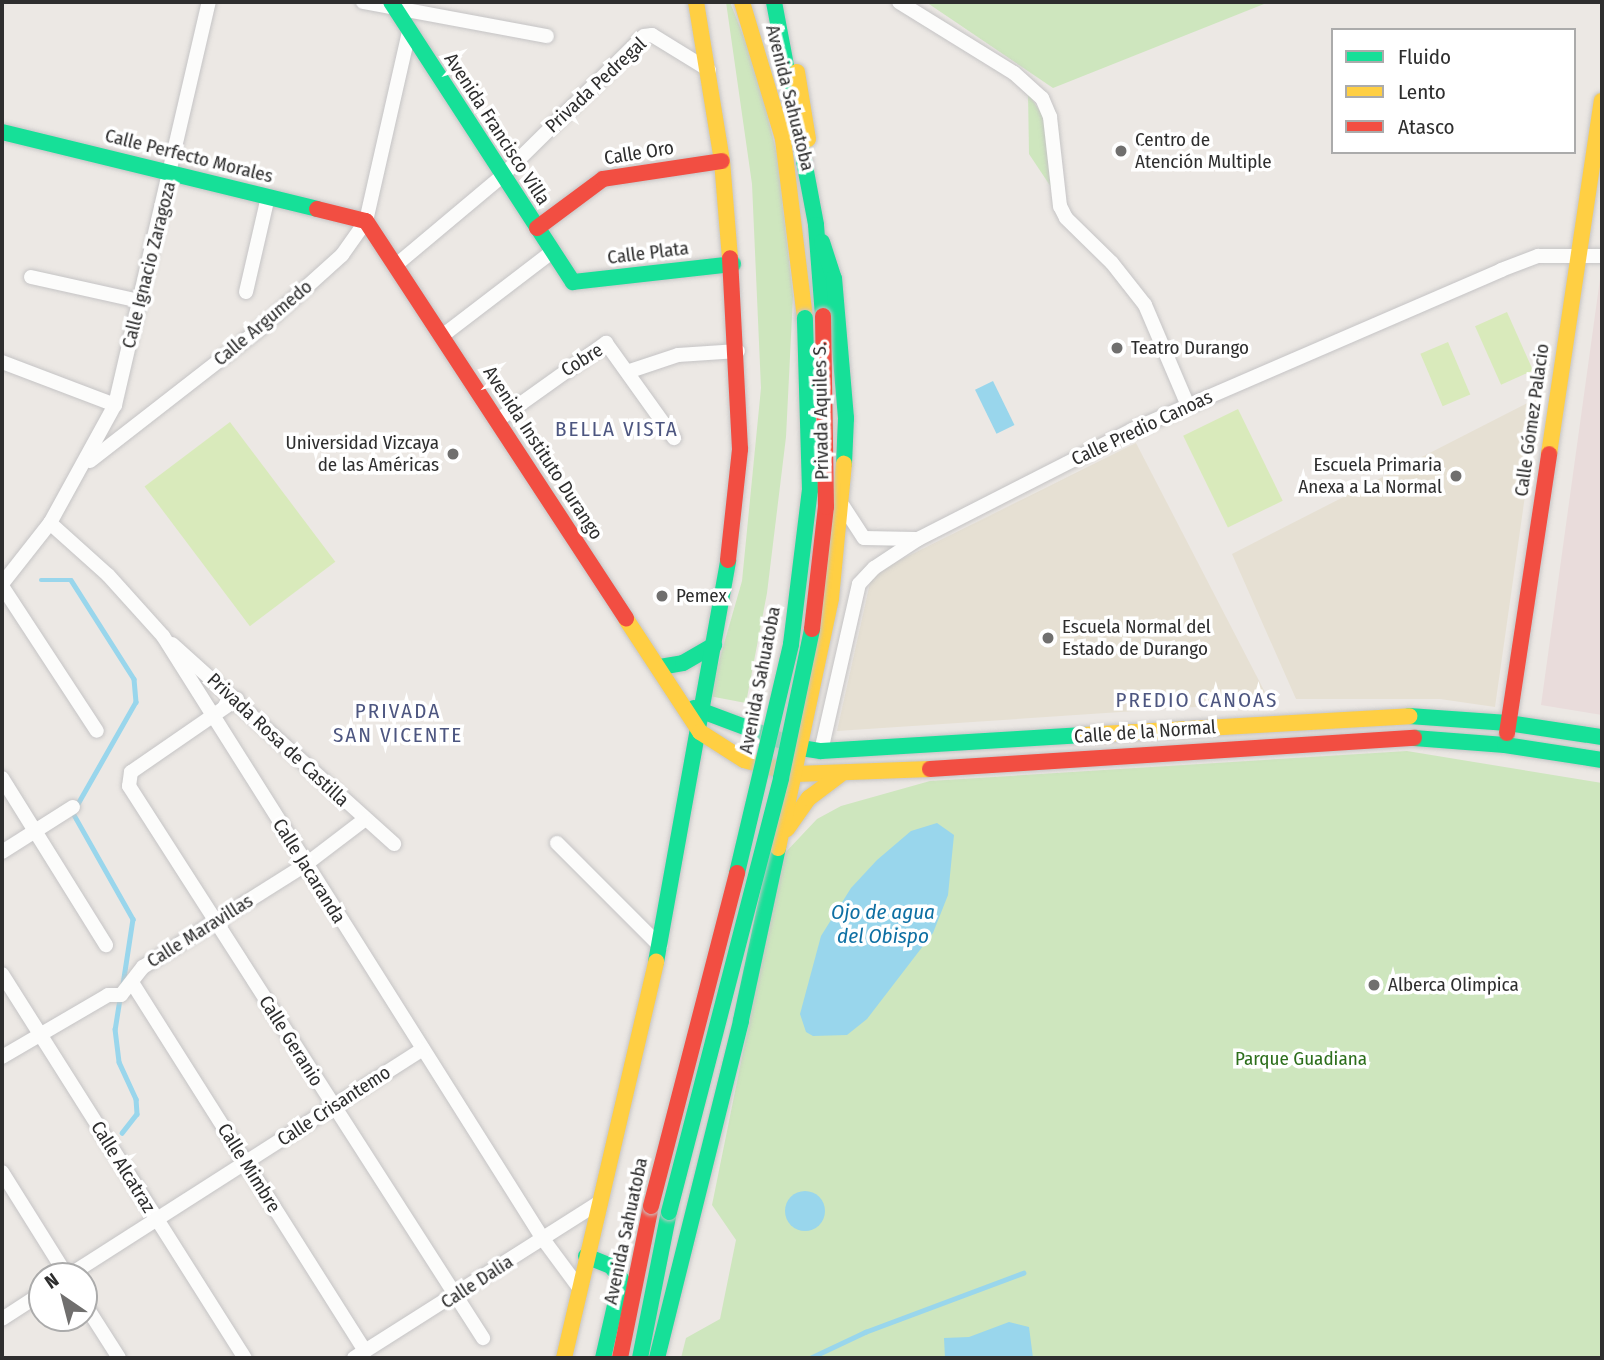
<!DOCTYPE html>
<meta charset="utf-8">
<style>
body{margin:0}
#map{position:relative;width:1604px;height:1360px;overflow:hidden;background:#ece8e4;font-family:"Fira Sans Condensed",sans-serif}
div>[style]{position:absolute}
.education>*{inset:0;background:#e6e0d3}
.medical>*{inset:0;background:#e9dcdb}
.green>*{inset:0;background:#cee6be}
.pitch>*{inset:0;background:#d9eabb;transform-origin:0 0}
.water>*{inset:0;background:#99d6ec;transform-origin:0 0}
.round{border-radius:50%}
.stream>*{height:4.5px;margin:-2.25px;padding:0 2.25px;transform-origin:2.25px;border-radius:2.25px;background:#99d6ec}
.roads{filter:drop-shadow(0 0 2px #c5c4c5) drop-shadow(0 0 2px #c5c4c5)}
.street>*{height:14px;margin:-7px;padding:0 7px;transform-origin:7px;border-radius:7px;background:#fcfcfb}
.fast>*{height:16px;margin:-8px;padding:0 8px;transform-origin:8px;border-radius:8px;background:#16e098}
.slow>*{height:16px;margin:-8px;padding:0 8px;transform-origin:8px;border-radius:8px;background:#ffcf43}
.jam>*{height:16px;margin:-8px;padding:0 8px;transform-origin:8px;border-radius:8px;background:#f24e42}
.bridges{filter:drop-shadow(0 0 2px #c6c5c4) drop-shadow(0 0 2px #c6c5c4)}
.fast-bridge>*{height:16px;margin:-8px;padding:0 8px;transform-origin:8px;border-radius:8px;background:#16e098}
.jam-bridge>*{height:16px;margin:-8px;padding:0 8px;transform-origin:8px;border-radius:8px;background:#f24e42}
.dots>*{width:19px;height:19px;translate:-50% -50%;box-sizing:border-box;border:4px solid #fff;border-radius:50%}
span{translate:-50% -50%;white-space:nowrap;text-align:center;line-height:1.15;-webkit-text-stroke:7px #fff;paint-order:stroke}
.street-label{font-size:19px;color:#2e2e2e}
.poi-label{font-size:19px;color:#2e2e2e}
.left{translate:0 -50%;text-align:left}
.right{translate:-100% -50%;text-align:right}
.park-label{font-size:19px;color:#2c6e1b}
.neighbourhood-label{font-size:21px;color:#4d5680;letter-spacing:2px}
.water-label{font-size:21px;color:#0d6fa3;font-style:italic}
.frame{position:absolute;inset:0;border:4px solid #2e2e2e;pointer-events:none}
.legend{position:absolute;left:1331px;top:28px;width:245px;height:126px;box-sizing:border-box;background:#fff;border:2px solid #ababab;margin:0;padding:9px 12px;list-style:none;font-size:21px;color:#2e2e2e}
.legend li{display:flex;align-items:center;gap:14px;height:35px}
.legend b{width:35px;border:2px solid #ababab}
.north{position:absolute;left:28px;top:1262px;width:70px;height:70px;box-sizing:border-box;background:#fff;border:2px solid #ababab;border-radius:50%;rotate:325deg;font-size:19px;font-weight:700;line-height:28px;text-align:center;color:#2e2e2e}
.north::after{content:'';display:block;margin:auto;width:24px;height:32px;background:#706f6e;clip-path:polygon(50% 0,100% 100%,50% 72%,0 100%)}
</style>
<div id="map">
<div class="education">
<i style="clip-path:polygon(1539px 397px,1495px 707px,1440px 699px,1296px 699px,1232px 554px)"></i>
<i style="clip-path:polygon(1136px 443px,1270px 702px,837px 731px,872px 574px)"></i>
</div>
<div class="medical">
<i style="clip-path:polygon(1600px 279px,1602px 279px,1602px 715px,1541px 705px)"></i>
</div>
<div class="green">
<i style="clip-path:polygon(726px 2px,730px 2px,756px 68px,777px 155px,793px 296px,786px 437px,767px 593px,746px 703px,709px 696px,742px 581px,761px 388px,752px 184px)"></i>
<i style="clip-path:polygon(926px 2px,1262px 2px,1264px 4px,1053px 88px)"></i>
<i style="clip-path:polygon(1028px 93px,1046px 121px,1053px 190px,1029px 154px)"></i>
<i style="clip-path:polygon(1407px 751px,1602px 783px,1602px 1358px,681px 1358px,686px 1338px,720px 1319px,736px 1240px,712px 1205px,783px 855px,817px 819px,841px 806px,930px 781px)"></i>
</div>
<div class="pitch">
<i style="left:1507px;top:312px;width:64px;height:35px;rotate:66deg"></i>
<i style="left:1448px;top:342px;width:57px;height:30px;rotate:67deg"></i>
<i style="left:1238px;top:409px;width:102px;height:61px;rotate:64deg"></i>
<i style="left:230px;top:422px;width:175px;height:107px;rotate:53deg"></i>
</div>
<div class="water">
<i style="left:993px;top:381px;width:49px;height:20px;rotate:64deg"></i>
<i style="clip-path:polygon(937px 823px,954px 835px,948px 895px,933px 933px,867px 1019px,847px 1035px,813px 1036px,806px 1032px,800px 1014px,821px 936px,851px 888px,877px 860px,911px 831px)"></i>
<i class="round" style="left:785px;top:1191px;width:40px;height:40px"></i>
<i style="clip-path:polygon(1009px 1322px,1029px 1327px,1033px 1358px,945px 1358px,944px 1338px,969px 1337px)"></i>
</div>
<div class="stream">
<i style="left:41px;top:580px;width:30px"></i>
<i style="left:71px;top:580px;width:117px;rotate:57.5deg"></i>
<i style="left:134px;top:679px;width:23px;rotate:85deg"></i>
<i style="left:136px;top:702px;width:128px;rotate:119.6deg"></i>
<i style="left:73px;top:813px;width:122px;rotate:60.5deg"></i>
<i style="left:133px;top:919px;width:66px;rotate:98.7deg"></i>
<i style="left:120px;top:999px;width:30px;rotate:99deg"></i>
<i style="left:115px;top:1029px;width:33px;rotate:83deg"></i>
<i style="left:119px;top:1062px;width:41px;rotate:65.3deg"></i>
<i style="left:136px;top:1099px;width:15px;rotate:86deg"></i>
<i style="left:137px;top:1114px;width:24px;rotate:128deg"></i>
<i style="left:810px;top:1358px;width:61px;rotate:-25.3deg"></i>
<i style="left:865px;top:1332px;width:169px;rotate:-20.5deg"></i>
</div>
<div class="roads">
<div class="street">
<i style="left:363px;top:2px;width:187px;rotate:10.5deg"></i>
<i style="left:899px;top:2px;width:135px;rotate:31.7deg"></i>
<i style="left:1014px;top:73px;width:38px;rotate:42deg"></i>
<i style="left:1042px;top:98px;width:21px;rotate:67deg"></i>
<i style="left:1050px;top:117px;width:90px;rotate:83.6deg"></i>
<i style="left:1060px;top:206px;width:13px;rotate:63deg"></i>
<i style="left:1066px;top:218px;width:64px;rotate:44.4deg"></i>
<i style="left:1112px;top:263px;width:53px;rotate:51.8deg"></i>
<i style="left:1145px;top:305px;width:110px;rotate:66.9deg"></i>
<i style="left:396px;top:265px;width:138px;rotate:-40deg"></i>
<i style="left:502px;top:176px;width:199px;rotate:-44.6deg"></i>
<i style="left:644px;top:36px;width:8px;rotate:-7deg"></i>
<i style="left:652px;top:35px;width:67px;rotate:31.6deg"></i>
<i style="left:31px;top:277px;width:111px;rotate:12.5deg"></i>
<i style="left:246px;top:292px;width:98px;rotate:-77deg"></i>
<i style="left:442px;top:336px;width:138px;rotate:-37.4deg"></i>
<i style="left:2px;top:362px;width:121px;rotate:20.8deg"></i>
<i style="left:630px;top:371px;width:51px;rotate:-18.4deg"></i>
<i style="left:678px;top:355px;width:60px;rotate:-3.8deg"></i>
<i style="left:498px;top:420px;width:133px;rotate:-35.5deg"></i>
<i style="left:606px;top:343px;width:117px;rotate:54.4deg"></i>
<i style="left:90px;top:461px;width:217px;rotate:-37.9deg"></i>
<i style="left:261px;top:328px;width:109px;rotate:-42deg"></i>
<i style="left:342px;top:255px;width:42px;rotate:-54.8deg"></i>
<i style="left:366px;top:221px;width:195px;rotate:-77.2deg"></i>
<i style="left:843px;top:506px;width:38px;rotate:57deg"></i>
<i style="left:864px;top:538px;width:52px;rotate:1.1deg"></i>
<i style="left:50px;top:523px;width:78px;rotate:41.9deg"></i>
<i style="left:108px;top:575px;width:82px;rotate:48deg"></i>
<i style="left:163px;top:636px;width:713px;rotate:57.78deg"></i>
<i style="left:543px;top:1239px;width:62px;rotate:53.5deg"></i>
<i style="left:2px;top:584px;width:78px;rotate:-51.8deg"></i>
<i style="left:50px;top:523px;width:135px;rotate:-61.2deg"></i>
<i style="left:115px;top:405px;width:414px;rotate:-76.9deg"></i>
<i style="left:2px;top:586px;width:173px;rotate:56.8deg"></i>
<i style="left:172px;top:644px;width:299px;rotate:42deg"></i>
<i style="left:237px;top:699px;width:129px;rotate:145.4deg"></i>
<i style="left:131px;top:772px;width:14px;rotate:98deg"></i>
<i style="left:129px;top:786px;width:656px;rotate:57.33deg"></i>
<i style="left:821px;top:751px;width:171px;rotate:-77.2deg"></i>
<i style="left:859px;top:584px;width:22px;rotate:-47deg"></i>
<i style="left:874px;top:568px;width:53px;rotate:-33.4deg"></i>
<i style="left:918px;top:539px;width:240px;rotate:-27deg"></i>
<i style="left:1132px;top:430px;width:402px;rotate:-23.4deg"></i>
<i style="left:1501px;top:270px;width:40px;rotate:-21deg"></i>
<i style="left:1538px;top:256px;width:64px"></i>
<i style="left:2px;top:778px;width:197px;rotate:58.1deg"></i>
<i style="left:557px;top:843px;width:146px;rotate:45deg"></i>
<i style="left:2px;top:852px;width:84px;rotate:-32.4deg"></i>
<i style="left:2px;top:974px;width:454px;rotate:57.7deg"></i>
<i style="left:133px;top:984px;width:434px;rotate:57.7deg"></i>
<i style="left:2px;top:1057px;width:123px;rotate:-30.3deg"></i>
<i style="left:108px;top:995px;width:13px"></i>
<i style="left:121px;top:995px;width:36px;rotate:-52deg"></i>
<i style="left:143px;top:967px;width:191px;rotate:-32.2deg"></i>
<i style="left:305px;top:865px;width:74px;rotate:-37.3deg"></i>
<i style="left:2px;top:1172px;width:123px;rotate:58deg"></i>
<i style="left:68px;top:1276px;width:421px;rotate:-32.6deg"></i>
<i style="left:84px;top:1303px;width:65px;rotate:57.5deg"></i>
<i style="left:2px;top:1319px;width:48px;rotate:-33deg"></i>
<i style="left:354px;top:1358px;width:289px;rotate:-32.4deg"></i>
</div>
<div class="fast">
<i style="left:391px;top:2px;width:334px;rotate:57deg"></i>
<i style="left:573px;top:282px;width:161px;rotate:-6.4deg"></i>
<i style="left:774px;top:2px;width:227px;rotate:79.3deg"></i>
<i style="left:816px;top:225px;width:91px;rotate:85.6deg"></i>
<i style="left:2px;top:132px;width:324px;rotate:13.7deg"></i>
<i style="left:822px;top:242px;width:38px;rotate:72deg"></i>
<i style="left:834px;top:278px;width:141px;rotate:85.1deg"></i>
<i style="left:846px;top:418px;width:46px;rotate:92.5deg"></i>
<i style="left:660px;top:667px;width:23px;rotate:-10deg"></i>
<i style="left:683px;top:663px;width:36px;rotate:-30deg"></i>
<i style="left:694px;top:708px;width:114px;rotate:20.5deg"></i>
<i style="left:801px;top:748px;width:20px;rotate:9deg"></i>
<i style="left:821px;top:751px;width:263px;rotate:-3.5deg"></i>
<i style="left:1409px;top:716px;width:99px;rotate:4deg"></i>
<i style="left:1508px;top:723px;width:95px;rotate:8.5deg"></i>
<i style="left:1414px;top:738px;width:91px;rotate:4.4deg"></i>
<i style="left:1505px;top:745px;width:98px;rotate:8.8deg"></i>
<i style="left:656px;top:962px;width:408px;rotate:-79.8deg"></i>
<i style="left:586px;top:1256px;width:27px;rotate:22deg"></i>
<i style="left:611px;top:1266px;width:16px;rotate:52deg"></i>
<i style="left:621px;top:1279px;width:81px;rotate:102.8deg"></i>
<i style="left:640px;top:1358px;width:149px;rotate:-78.8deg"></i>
<i style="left:657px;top:1358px;width:348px;rotate:-76deg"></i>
<i style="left:741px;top:1020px;width:176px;rotate:-77.9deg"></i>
</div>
<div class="slow">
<i style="left:696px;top:2px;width:161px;rotate:80.7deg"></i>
<i style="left:722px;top:161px;width:97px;rotate:85.3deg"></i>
<i style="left:742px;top:2px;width:143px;rotate:73.3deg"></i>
<i style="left:783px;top:139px;width:180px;rotate:83deg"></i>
<i style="left:797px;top:72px;width:68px;rotate:80.7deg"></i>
<i style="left:1549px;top:454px;width:357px;rotate:-81.5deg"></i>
<i style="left:626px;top:619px;width:135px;rotate:56.8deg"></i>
<i style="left:700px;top:732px;width:52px;rotate:32.5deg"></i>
<i style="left:744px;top:760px;width:54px;rotate:15.1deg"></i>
<i style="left:796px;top:774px;width:134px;rotate:-2.1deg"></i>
<i style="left:1084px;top:735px;width:326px;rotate:-3.3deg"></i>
<i style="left:787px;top:829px;width:38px;rotate:-55deg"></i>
<i style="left:809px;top:798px;width:39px;rotate:-37deg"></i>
<i style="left:778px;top:848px;width:256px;rotate:-78deg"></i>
<i style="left:831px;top:598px;width:135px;rotate:-84.5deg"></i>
<i style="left:564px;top:1358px;width:407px;rotate:-76.9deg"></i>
</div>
<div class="jam">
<i style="left:317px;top:209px;width:50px;rotate:13.8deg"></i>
<i style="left:366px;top:221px;width:475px;rotate:56.8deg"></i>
<i style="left:537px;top:228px;width:82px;rotate:-36.6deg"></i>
<i style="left:603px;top:179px;width:120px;rotate:-8.6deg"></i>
<i style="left:728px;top:560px;width:112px;rotate:-83.8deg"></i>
<i style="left:740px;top:449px;width:191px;rotate:-93deg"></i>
<i style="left:1507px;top:733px;width:282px;rotate:-81.4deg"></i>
<i style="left:930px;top:769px;width:485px;rotate:-3.7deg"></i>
<i style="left:620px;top:1358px;width:155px;rotate:-78.5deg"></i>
</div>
</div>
<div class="bridges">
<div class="fast-bridge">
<i style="left:737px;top:873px;width:235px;rotate:-76.7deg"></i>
<i style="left:791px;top:644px;width:155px;rotate:-83deg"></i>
<i style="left:810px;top:490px;width:172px;rotate:-91.7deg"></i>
<i style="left:669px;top:1212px;width:448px;rotate:-75.5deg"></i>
<i style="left:781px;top:778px;width:152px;rotate:-78.2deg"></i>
</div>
<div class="jam-bridge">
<i style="left:812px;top:629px;width:123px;rotate:-83.5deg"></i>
<i style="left:826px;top:507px;width:191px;rotate:-90.9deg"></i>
<i style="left:651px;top:1206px;width:344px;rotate:-75.5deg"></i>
</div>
</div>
<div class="dots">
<i style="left:1121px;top:151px;background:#706f6e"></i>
<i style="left:1117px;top:348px;background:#706f6e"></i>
<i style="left:453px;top:454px;background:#706f6e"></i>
<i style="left:1456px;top:476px;background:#706f6e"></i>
<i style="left:662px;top:596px;background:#706f6e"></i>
<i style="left:1048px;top:638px;background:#706f6e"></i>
<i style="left:1374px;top:985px;background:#706f6e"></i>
</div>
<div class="street-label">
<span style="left:596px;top:85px;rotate:-43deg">Privada Pedregal</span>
<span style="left:790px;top:98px;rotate:76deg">Avenida Sahuatoba</span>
<span style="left:497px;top:129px;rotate:57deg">Avenida Francisco Villa</span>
<span style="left:639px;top:153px;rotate:-9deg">Calle Oro</span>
<span style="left:189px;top:156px;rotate:14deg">Calle Perfecto Morales</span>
<span style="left:648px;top:253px;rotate:-7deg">Calle Plata</span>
<span style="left:149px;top:265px;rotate:-76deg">Calle Ignacio Zaragoza</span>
<span style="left:263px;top:323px;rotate:-40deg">Calle Argumedo</span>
<span style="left:582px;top:360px;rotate:-32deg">Cobre</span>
<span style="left:821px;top:411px;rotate:-91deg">Privada Aquiles S.</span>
<span style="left:1532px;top:420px;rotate:-82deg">Calle Gómez Palacio</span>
<span style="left:1142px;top:428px;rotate:-25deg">Calle Predio Canoas</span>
<span style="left:543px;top:453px;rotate:57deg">Avenida Instituto Durango</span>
<span style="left:760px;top:680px;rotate:-79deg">Avenida Sahuatoba</span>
<span style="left:1145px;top:732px;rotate:-4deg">Calle de la Normal</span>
<span style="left:278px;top:740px;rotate:43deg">Privada Rosa de Castilla</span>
<span style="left:309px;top:871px;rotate:58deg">Calle Jacaranda</span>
<span style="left:200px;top:931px;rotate:-32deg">Calle Maravillas</span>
<span style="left:291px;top:1041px;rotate:58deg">Calle Geranio</span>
<span style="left:334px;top:1106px;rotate:-33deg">Calle Crisantemo</span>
<span style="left:123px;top:1167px;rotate:58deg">Calle Alcatraz</span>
<span style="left:249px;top:1168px;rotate:58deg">Calle Mimbre</span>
<span style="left:626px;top:1231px;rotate:-78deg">Avenida Sahuatoba</span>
<span style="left:477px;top:1282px;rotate:-33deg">Calle Dalia</span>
</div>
<div class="poi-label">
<span class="left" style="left:1135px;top:151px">Centro de<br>Atención Multiple</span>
<span class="left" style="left:1131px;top:348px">Teatro Durango</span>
<span class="right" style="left:439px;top:454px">Universidad Vizcaya<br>de las Américas</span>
<span class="right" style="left:1442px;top:476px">Escuela Primaria<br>Anexa a La Normal</span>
<span class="left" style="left:676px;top:596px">Pemex</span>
<span class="left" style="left:1062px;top:638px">Escuela Normal del<br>Estado de Durango</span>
<span class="left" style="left:1388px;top:985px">Alberca Olimpica</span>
</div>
<div class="park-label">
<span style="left:1301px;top:1059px">Parque Guadiana</span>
</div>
<div class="neighbourhood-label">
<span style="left:617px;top:429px">BELLA VISTA</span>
<span style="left:1197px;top:700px">PREDIO CANOAS</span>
<span style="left:398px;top:723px">PRIVADA<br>SAN VICENTE</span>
</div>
<div class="water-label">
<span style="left:883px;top:924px">Ojo de agua<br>del Obispo</span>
</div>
<div class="frame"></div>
<ul class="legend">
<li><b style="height:9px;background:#16e098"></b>Fluido</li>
<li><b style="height:9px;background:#ffcf43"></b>Lento</li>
<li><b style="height:9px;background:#f24e42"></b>Atasco</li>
</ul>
<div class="north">N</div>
</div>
